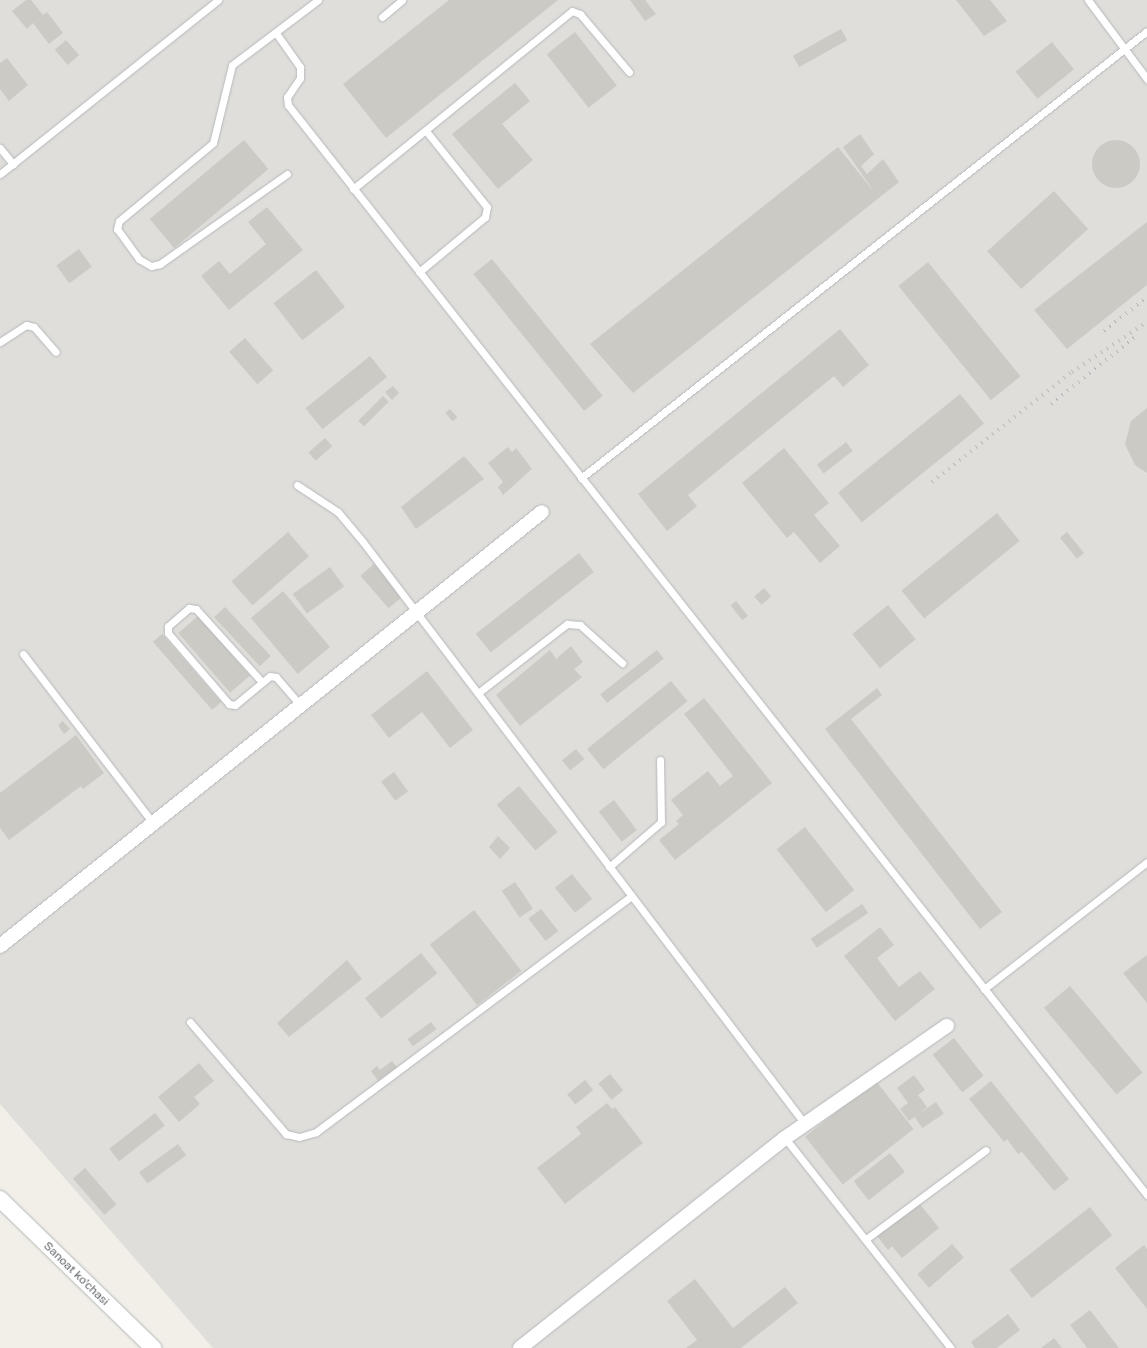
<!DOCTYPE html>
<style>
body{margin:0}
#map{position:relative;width:1147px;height:1348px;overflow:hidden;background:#f1efe8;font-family:"Public Sans",sans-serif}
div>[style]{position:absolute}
.industrial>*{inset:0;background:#e0deda}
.building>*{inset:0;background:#cccac5;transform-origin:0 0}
.round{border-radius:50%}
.roads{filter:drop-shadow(0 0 1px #b5b8bc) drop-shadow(0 0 1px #b5b8bc)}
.service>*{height:7px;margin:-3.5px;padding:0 3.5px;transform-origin:3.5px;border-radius:3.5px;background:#fff}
.minor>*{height:14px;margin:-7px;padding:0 7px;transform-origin:7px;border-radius:7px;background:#fff}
.tertiary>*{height:16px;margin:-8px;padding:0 8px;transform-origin:8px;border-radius:8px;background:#fff}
.rail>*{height:4px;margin-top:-2px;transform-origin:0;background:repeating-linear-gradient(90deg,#b6b7b8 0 1px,transparent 0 7px)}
span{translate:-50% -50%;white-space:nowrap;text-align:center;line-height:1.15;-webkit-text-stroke:5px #fff;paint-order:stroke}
.street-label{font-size:12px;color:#5f6368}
</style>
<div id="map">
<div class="industrial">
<i style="clip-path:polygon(0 0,1147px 0,1147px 1348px,213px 1348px,0 1104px)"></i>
</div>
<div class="building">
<i style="clip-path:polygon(26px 0,31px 0,43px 15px,47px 12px,63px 33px,49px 44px,33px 23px,27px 29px,12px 11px)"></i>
<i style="clip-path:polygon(449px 0,558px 0,386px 138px,343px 84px)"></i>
<i style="clip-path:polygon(630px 0,645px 0,656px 14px,645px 21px)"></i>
<i style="clip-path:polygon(956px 0,990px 0,1007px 21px,984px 36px)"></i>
<i style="left:841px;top:29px;width:13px;height:55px;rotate:61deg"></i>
<i style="left:575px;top:32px;width:68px;height:36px;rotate:52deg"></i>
<i style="left:66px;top:40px;width:20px;height:15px;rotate:49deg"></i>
<i style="left:1052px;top:42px;width:35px;height:47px;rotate:51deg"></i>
<i style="clip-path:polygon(7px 58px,28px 85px,9px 101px,0 89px,0 63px)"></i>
<i style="clip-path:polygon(515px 83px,530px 101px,502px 124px,533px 160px,498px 189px,452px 134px)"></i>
<i style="clip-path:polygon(860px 134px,874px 154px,861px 166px,867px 174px,883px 159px,899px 182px,633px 393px,590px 344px,838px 147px,875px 193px,843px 147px)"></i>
<i class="round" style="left:1092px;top:140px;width:48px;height:48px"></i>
<i style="left:244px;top:140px;width:38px;height:123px;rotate:50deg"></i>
<i style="left:1054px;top:191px;width:51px;height:90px;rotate:48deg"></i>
<i style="clip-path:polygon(267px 207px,303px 250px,229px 310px,201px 276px,219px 261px,230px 274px,266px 244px,248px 222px)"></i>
<i style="clip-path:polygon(1147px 222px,1147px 285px,1067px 349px,1034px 310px)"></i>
<i style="left:79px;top:249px;width:22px;height:28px;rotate:54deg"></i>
<i style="left:492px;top:259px;width:176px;height:24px;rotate:51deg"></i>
<i style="left:928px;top:262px;width:147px;height:38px;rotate:51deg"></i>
<i style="left:316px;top:270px;width:47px;height:54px;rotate:52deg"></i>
<i style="clip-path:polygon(840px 329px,869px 365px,843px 387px,834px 376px,688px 495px,697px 506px,667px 531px,638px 494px)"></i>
<i style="left:245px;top:338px;width:43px;height:21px;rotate:49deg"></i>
<i style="left:370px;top:356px;width:27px;height:83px;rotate:51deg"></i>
<i style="clip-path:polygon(393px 386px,399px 393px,392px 400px,385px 392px)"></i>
<i style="left:960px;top:394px;width:38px;height:157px;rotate:51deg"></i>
<i style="left:383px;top:396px;width:8px;height:35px;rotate:45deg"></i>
<i style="clip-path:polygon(1147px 408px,1147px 473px,1135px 465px,1125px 444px,1131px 421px)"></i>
<i style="left:450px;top:409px;width:11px;height:6px;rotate:49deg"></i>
<i style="left:325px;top:438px;width:11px;height:22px;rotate:49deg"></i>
<i style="left:846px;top:442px;width:11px;height:37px;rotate:52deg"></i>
<i style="clip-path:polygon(508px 447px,512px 452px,516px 448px,532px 469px,503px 495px,498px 487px,503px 482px,488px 463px)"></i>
<i style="clip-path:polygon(784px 448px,829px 503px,814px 515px,840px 546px,820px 563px,794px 532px,787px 538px,742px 483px)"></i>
<i style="clip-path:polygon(464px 456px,484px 479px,416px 529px,401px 507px)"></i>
<i style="left:997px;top:513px;width:36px;height:123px;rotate:51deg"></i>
<i style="left:288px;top:532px;width:32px;height:75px;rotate:49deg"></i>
<i style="left:1067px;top:532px;width:27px;height:9px;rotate:51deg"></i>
<i style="left:579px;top:553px;width:24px;height:131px;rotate:52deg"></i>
<i style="left:374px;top:564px;width:43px;height:18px;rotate:49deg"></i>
<i style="left:330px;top:567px;width:24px;height:46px;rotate:54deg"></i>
<i style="left:764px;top:588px;width:11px;height:13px;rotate:49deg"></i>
<i style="left:283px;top:591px;width:73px;height:42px;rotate:50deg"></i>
<i style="left:736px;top:601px;width:19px;height:7px;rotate:51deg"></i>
<i style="left:888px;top:605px;width:44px;height:46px;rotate:51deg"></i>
<i style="left:225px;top:607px;width:67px;height:15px;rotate:47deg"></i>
<i style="left:198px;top:616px;width:79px;height:26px;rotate:49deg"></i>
<i style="left:162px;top:634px;width:90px;height:12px;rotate:49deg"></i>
<i style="clip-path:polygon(571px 646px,583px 662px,574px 669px,582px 677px,520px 726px,496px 695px,550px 650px,556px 659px)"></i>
<i style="left:657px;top:650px;width:11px;height:72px;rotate:52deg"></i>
<i style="clip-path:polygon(427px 671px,473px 730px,450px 748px,422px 712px,389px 738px,371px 715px)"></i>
<i style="left:671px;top:681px;width:26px;height:108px;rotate:51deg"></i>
<i style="clip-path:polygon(877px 688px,882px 695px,851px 719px,1002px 912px,980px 929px,825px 729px)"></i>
<i style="clip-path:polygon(704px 698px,772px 783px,675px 860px,659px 840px,679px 824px,676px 821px,683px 815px,671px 800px,708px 771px,720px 786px,733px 776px,684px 714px)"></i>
<i style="clip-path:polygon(63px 721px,70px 729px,64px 734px,58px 725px)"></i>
<i style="clip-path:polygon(76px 735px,104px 773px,83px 789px,81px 786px,9px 840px,0 828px,0 793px)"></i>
<i style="left:576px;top:749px;width:13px;height:18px;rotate:51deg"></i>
<i style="left:394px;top:772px;width:24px;height:16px;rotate:54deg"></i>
<i style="left:519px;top:786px;width:60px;height:29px;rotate:50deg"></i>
<i style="left:614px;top:800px;width:38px;height:19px;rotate:53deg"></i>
<i style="left:805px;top:827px;width:80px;height:36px;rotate:52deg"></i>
<i style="clip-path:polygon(498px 836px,510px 848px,500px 859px,489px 847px)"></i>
<i style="left:572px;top:874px;width:32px;height:22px;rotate:51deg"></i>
<i style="left:515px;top:882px;width:32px;height:16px;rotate:56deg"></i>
<i style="left:862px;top:904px;width:11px;height:62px;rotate:56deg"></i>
<i style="left:541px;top:909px;width:28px;height:16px;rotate:52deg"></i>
<i style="left:474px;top:910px;width:77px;height:56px;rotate:52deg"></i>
<i style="clip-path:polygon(880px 927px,894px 945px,877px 958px,899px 987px,920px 971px,935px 989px,895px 1021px,844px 956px)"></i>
<i style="left:421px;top:953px;width:26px;height:72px;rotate:51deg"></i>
<i style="clip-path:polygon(1147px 955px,1147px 1003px,1123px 973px)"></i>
<i style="clip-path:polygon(347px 960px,362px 979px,289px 1037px,277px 1023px)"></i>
<i style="left:1070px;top:986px;width:113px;height:34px;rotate:50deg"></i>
<i style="left:431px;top:1022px;width:9px;height:29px;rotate:54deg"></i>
<i style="left:954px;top:1038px;width:48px;height:27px;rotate:52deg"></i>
<i style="clip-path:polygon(392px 1061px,397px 1067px,378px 1081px,371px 1071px,377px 1066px,380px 1070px)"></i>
<i style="clip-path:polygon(199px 1063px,214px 1081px,194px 1097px,200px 1104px,179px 1122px,158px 1097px)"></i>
<i style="left:610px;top:1074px;width:21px;height:15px;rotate:51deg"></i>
<i style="clip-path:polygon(914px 1075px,925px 1090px,918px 1095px,927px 1107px,909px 1121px,900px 1109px,908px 1103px,897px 1088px)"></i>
<i style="left:585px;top:1080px;width:13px;height:23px;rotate:51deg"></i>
<i style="left:876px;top:1081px;width:61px;height:90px;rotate:52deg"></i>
<i style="clip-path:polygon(991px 1081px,1069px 1179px,1054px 1191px,1022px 1152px,1018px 1154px,1007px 1139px,1004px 1142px,969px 1099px)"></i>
<i style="left:936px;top:1102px;width:14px;height:26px;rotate:56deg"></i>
<i style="clip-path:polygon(607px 1103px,612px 1109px,615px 1107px,643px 1143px,565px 1204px,537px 1168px,581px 1134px,576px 1127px)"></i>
<i style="left:155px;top:1113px;width:16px;height:58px;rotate:52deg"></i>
<i style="left:178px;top:1144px;width:14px;height:48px;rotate:54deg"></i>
<i style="left:890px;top:1153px;width:24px;height:46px;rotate:52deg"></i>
<i style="left:85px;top:1168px;width:48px;height:16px;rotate:49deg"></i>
<i style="clip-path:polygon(919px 1203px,939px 1228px,902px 1258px,892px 1246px,888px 1250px,877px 1236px)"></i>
<i style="left:1090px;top:1207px;width:36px;height:102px;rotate:52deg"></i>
<i style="left:952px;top:1244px;width:18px;height:46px;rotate:49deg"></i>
<i style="clip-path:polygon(1144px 1245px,1147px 1249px,1147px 1309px,1115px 1268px)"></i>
<i style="clip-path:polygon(695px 1279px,733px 1328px,785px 1287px,798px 1303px,741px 1348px,686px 1348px,697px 1340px,667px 1301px)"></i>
<i style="clip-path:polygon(1090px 1310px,1119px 1348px,1087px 1348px,1070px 1325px)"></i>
<i style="clip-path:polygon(1008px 1314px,1020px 1330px,997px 1348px,975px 1348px,971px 1342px)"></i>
<i style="clip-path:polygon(1054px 1338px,1062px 1348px,1041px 1348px)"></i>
</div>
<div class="roads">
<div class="service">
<i style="left:1088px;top:0;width:99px;rotate:53.2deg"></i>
<i style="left:382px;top:17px;width:26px;rotate:-40deg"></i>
<i style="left:276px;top:33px;width:42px;rotate:54.8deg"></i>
<i style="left:300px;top:67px;width:11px;rotate:90deg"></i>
<i style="left:300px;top:78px;width:23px;rotate:124deg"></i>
<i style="left:287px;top:97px;width:8px;rotate:83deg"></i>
<i style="left:288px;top:105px;width:1388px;rotate:51.76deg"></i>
<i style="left:0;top:148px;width:21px;rotate:51deg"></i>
<i style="left:0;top:174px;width:279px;rotate:-38.6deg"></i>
<i style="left:287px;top:174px;width:156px;rotate:144.7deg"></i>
<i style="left:160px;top:264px;width:9px;rotate:167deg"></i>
<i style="left:151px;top:266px;width:14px;rotate:-150deg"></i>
<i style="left:139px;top:259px;width:37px;rotate:-126deg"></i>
<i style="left:117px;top:229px;width:8px;rotate:-76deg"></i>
<i style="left:119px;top:221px;width:122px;rotate:-39.7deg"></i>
<i style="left:213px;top:143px;width:80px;rotate:-76.3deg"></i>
<i style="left:232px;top:65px;width:108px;rotate:-37.1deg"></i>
<i style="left:353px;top:189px;width:282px;rotate:-39.1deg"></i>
<i style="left:572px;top:11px;width:9px;rotate:21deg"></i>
<i style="left:580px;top:14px;width:76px;rotate:49.8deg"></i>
<i style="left:419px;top:272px;width:86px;rotate:-39.8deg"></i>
<i style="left:485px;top:217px;width:10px;rotate:-79deg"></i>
<i style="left:487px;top:207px;width:96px;rotate:-128.7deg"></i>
<i style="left:0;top:342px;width:31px;rotate:-33deg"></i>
<i style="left:26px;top:325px;width:8px;rotate:14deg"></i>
<i style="left:34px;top:327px;width:33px;rotate:49deg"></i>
<i style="left:581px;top:478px;width:721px;rotate:-38.3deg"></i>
<i style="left:297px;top:485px;width:49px;rotate:33.4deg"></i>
<i style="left:338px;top:512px;width:39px;rotate:50deg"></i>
<i style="left:363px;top:542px;width:731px;rotate:52.79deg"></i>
<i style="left:23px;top:654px;width:213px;rotate:52.4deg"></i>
<i style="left:262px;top:682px;width:98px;rotate:-132.1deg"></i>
<i style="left:196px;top:609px;width:7px;rotate:-172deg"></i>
<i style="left:189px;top:608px;width:28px;rotate:139deg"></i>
<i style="left:168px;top:626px;width:7px;rotate:90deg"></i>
<i style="left:168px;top:633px;width:94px;rotate:49.3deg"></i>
<i style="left:229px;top:704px;width:6px;rotate:9deg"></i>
<i style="left:235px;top:705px;width:45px;rotate:-39.6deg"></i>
<i style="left:270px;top:676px;width:6px;rotate:9deg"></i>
<i style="left:276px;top:677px;width:37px;rotate:49deg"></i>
<i style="left:478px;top:693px;width:113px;rotate:-37.8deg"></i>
<i style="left:567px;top:624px;width:13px;rotate:4deg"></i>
<i style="left:580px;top:625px;width:57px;rotate:42.1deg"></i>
<i style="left:609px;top:867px;width:69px;rotate:-40.9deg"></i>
<i style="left:661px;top:822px;width:62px;rotate:-90.9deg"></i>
<i style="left:984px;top:989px;width:207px;rotate:-37.9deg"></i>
<i style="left:190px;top:1022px;width:148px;rotate:49.4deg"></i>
<i style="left:286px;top:1134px;width:13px;rotate:13deg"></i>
<i style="left:299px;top:1137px;width:18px;rotate:-16deg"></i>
<i style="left:316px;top:1132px;width:394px;rotate:-36.8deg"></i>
<i style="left:785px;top:1138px;width:268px;rotate:51.7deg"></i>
<i style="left:866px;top:1239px;width:149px;rotate:-36.6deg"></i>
</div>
<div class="minor">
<i style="left:0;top:946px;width:694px;rotate:-38.69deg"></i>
<i style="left:520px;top:1348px;width:338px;rotate:-38.4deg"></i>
<i style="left:785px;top:1138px;width:197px;rotate:-34.7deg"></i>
</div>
<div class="tertiary">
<i style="left:0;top:1199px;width:214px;rotate:44.2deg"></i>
</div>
</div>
<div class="rail">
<i style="left:1104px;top:331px;width:55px;rotate:-38.3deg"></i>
<i style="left:1051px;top:404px;width:107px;rotate:-38.6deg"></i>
<i style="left:932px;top:482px;width:178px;rotate:-38.2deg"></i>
<i style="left:1072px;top:372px;width:90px;rotate:-33.7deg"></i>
</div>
<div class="street-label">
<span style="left:76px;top:1274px;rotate:44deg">Sanoat ko'chasi</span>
</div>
</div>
